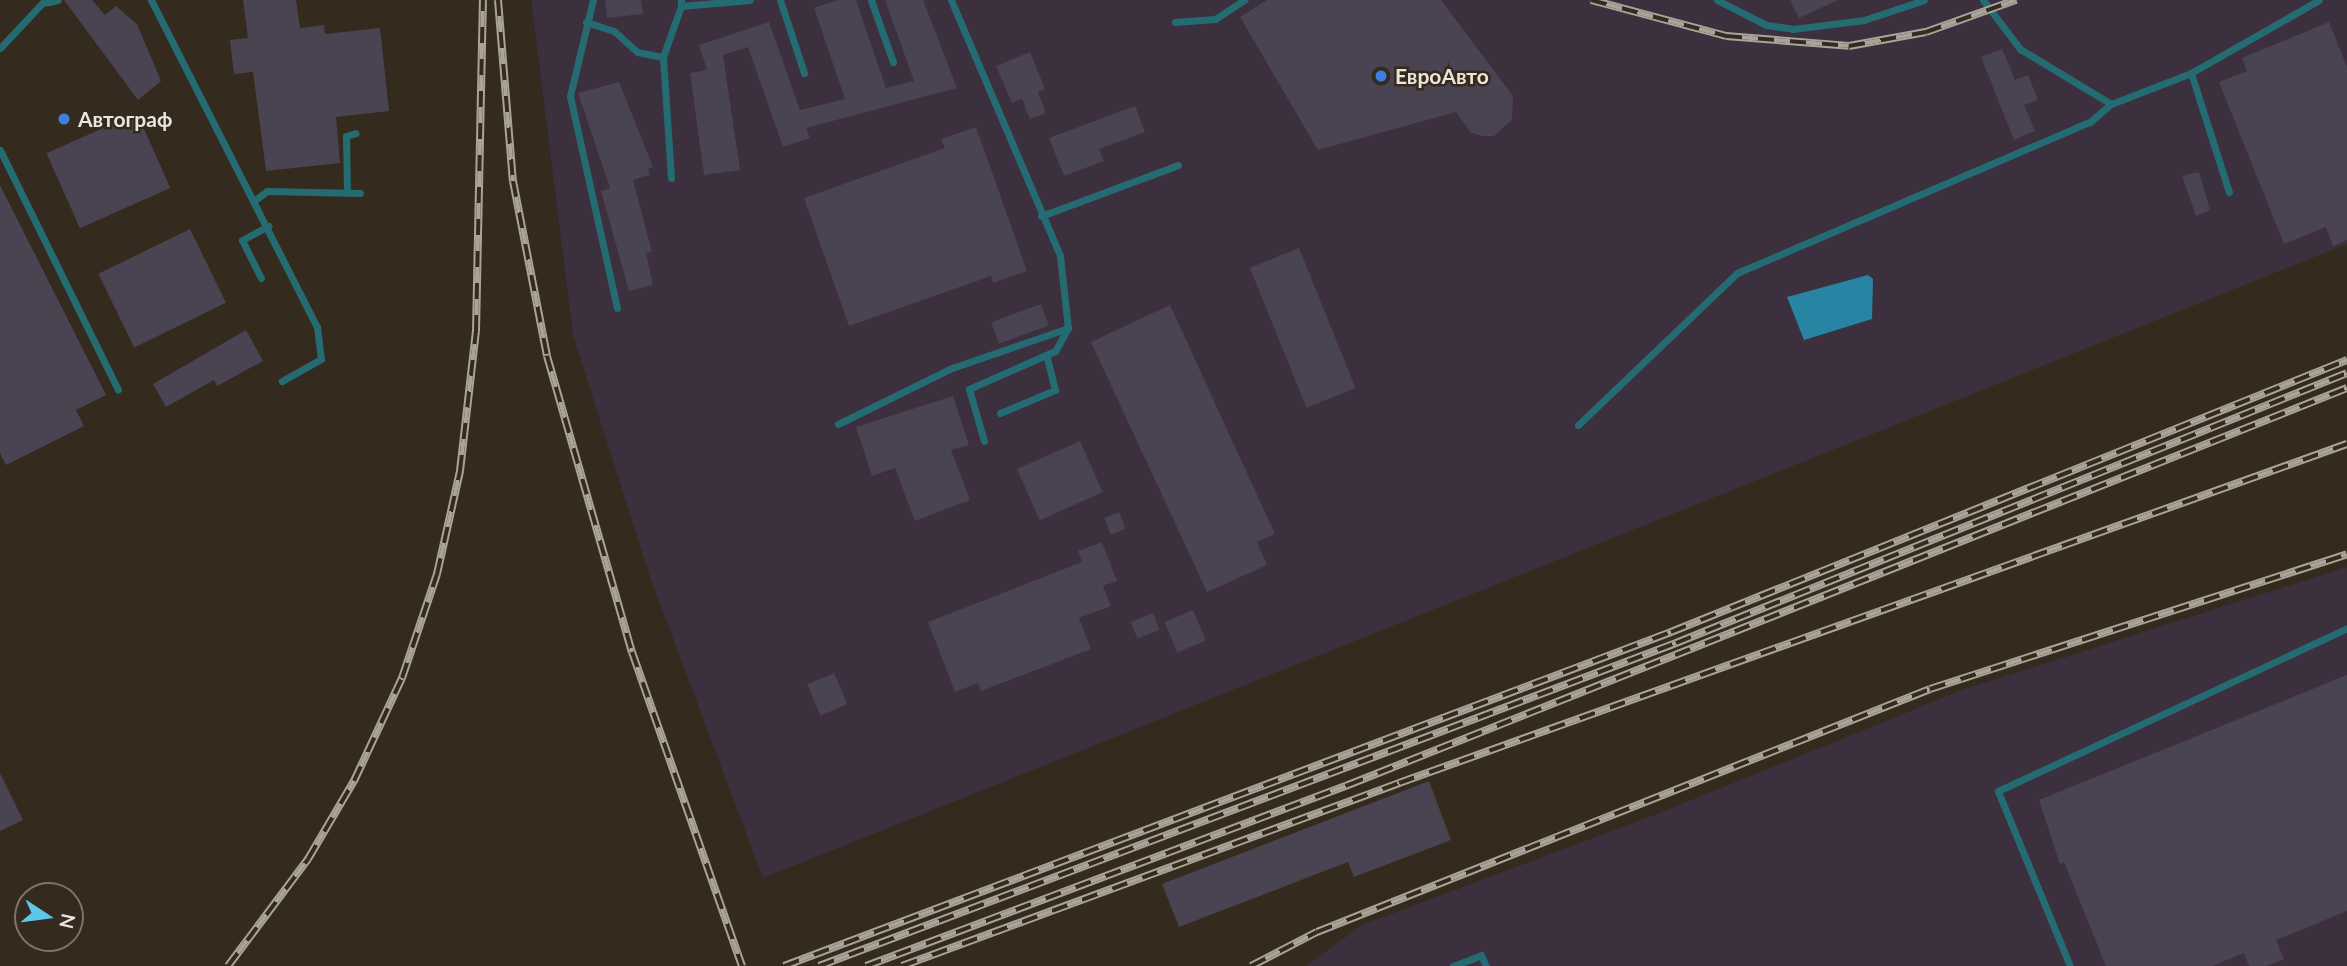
<!DOCTYPE html>
<meta charset="utf-8">
<style>
body{margin:0}
#map{position:relative;width:2347px;height:966px;overflow:hidden;background:#342b1e;font-family:Lato,sans-serif}
div>[style]{position:absolute}
.industrial>*{inset:0;background:#3c2f3e}
.water>*{inset:0;background:#2785a3}
.building>*{inset:0;background:#494352;transform-origin:0 0}
.lane>*{height:7px;margin:-3.5px;padding:0 3.5px;transform-origin:3.5px;border-radius:3.5px;background:#246c72}
.rail>*{height:8px;margin-top:-4px;transform-origin:0;background:repeating-linear-gradient(90deg,#342b1e 0 16px,#aaa398 0 32px);box-sizing:border-box;border-block:2px solid #aaa398}
.dots>*{width:19px;height:19px;translate:-50% -50%;box-sizing:border-box;border:4px solid #342b1e;border-radius:50%}
span{translate:-50% -50%;white-space:nowrap;text-align:center;line-height:1.15;-webkit-text-stroke:5px #342b1e;paint-order:stroke}
.poi-label{font-size:21px;color:#ebe5dc;font-weight:700}
.left{translate:0 -50%;text-align:left}
.north{position:absolute;left:14px;top:882px;width:70px;height:70px;box-sizing:border-box;background:#342b1e;border:2px solid #7d756a;border-radius:50%;rotate:103deg;font-size:19px;font-weight:700;line-height:28px;text-align:center;color:#ebe5dc}
.north::after{content:'';display:block;margin:auto;width:24px;height:32px;background:#5cc7e8;clip-path:polygon(50% 0,100% 100%,50% 72%,0 100%)}
</style>
<div id="map">
<div class="industrial">
<i style="clip-path:polygon(531px 0,2347px 0,2347px 244px,763px 878px,649px 574px,573px 335px)"></i>
<i style="clip-path:polygon(2347px 567px,2347px 966px,1306px 966px,1362px 925px,1662px 812px,1962px 690px)"></i>
</div>
<div class="water">
<i style="clip-path:polygon(1868px 275px,1873px 279px,1872px 319px,1804px 340px,1787px 297px)"></i>
</div>
<div class="building">
<i style="clip-path:polygon(64px 0,92px 0,105px 15px,116px 6px,137px 24px,161px 81px,138px 100px)"></i>
<i style="clip-path:polygon(243px 0,296px 0,300px 28px,324px 25px,325px 34px,380px 28px,389px 111px,336px 117px,340px 163px,266px 171px,253px 72px,234px 74px,230px 40px,248px 38px)"></i>
<i style="clip-path:polygon(605px 0,641px 0,643px 14px,607px 18px)"></i>
<i style="clip-path:polygon(838px 0,856px 0,886px 88px,914px 81px,885px 0,923px 0,957px 88px,806px 128px,810px 138px,783px 147px,748px 47px,723px 55px,740px 170px,704px 175px,690px 73px,707px 70px,699px 45px,769px 22px,800px 110px,845px 99px,814px 8px)"></i>
<i style="clip-path:polygon(1267px 0,1441px 0,1513px 96px,1512px 120px,1494px 136px,1481px 136px,1470px 132px,1456px 112px,1318px 150px,1240px 17px)"></i>
<i style="clip-path:polygon(1790px 0,1838px 0,1799px 18px)"></i>
<i style="clip-path:polygon(2329px 22px,2347px 67px,2347px 240px,2333px 246px,2326px 227px,2284px 244px,2219px 82px,2247px 71px,2242px 58px)"></i>
<i style="clip-path:polygon(2002px 49px,2015px 80px,2028px 75px,2038px 100px,2024px 105px,2035px 131px,2014px 140px,1981px 57px)"></i>
<i style="clip-path:polygon(1030px 52px,1045px 89px,1038px 92px,1046px 113px,1030px 119px,1022px 99px,1012px 103px,996px 66px)"></i>
<i style="clip-path:polygon(619px 82px,653px 167px,648px 169px,650px 175px,633px 180px,652px 252px,646px 253px,653px 285px,629px 291px,601px 191px,610px 188px,578px 93px)"></i>
<i style="clip-path:polygon(1135px 106px,1145px 132px,1099px 149px,1104px 161px,1064px 176px,1049px 138px)"></i>
<i style="left:137px;top:113px;width:82px;height:99px;rotate:66deg"></i>
<i style="clip-path:polygon(976px 127px,1027px 271px,993px 283px,991px 276px,849px 326px,804px 198px,945px 148px,941px 139px)"></i>
<i style="clip-path:polygon(2199px 172px,2210px 210px,2196px 216px,2182px 176px)"></i>
<i style="clip-path:polygon(0 185px,106px 395px,76px 410px,84px 426px,6px 465px,0 453px)"></i>
<i style="left:190px;top:229px;width:82px;height:102px;rotate:64deg"></i>
<i style="left:1299px;top:248px;width:151px;height:53px;rotate:68deg"></i>
<i style="left:1041px;top:304px;width:23px;height:53px;rotate:70deg"></i>
<i style="clip-path:polygon(1170px 305px,1275px 534px,1257px 542px,1267px 565px,1207px 592px,1091px 342px)"></i>
<i style="clip-path:polygon(246px 330px,263px 361px,217px 386px,214px 380px,166px 407px,153px 384px)"></i>
<i style="clip-path:polygon(953px 396px,969px 445px,951px 450px,970px 500px,915px 521px,895px 468px,872px 476px,856px 427px)"></i>
<i style="left:1080px;top:441px;width:56px;height:69px;rotate:66deg"></i>
<i style="left:1119px;top:512px;width:18px;height:16px;rotate:68deg"></i>
<i style="clip-path:polygon(1102px 542px,1117px 581px,1103px 586px,1111px 606px,1079px 618px,1091px 649px,981px 691px,978px 683px,955px 692px,928px 622px,1082px 562px,1078px 551px)"></i>
<i style="left:1193px;top:610px;width:33px;height:31px;rotate:67deg"></i>
<i style="left:1153px;top:613px;width:18px;height:24px;rotate:68deg"></i>
<i style="left:834px;top:673px;width:34px;height:29px;rotate:67deg"></i>
<i style="clip-path:polygon(2347px 675px,2347px 911px,2276px 940px,2284px 959px,2267px 966px,2249px 966px,2244px 953px,2212px 966px,2106px 966px,2064px 862px,2060px 864px,2039px 800px)"></i>
<i style="clip-path:polygon(0 773px,23px 820px,0 831px)"></i>
<i style="clip-path:polygon(1429px 781px,1451px 840px,1354px 877px,1348px 862px,1179px 927px,1162px 884px)"></i>
</div>
<div class="lane">
<i style="left:151px;top:0;width:367px;rotate:63.1deg"></i>
<i style="left:317px;top:327px;width:32px;rotate:83deg"></i>
<i style="left:321px;top:359px;width:45px;rotate:150.6deg"></i>
<i style="left:593px;top:0;width:99px;rotate:103.5deg"></i>
<i style="left:570px;top:96px;width:217px;rotate:77.5deg"></i>
<i style="left:681px;top:0;width:6px;rotate:90deg"></i>
<i style="left:681px;top:6px;width:69px;rotate:-5deg"></i>
<i style="left:780px;top:0;width:77px;rotate:71.8deg"></i>
<i style="left:871px;top:0;width:66px;rotate:70.5deg"></i>
<i style="left:951px;top:0;width:278px;rotate:66.9deg"></i>
<i style="left:1060px;top:256px;width:72px;rotate:83.7deg"></i>
<i style="left:1068px;top:328px;width:26px;rotate:119deg"></i>
<i style="left:1055px;top:351px;width:94px;rotate:156.2deg"></i>
<i style="left:969px;top:389px;width:54px;rotate:73.9deg"></i>
<i style="left:1717px;top:0;width:55px;rotate:27deg"></i>
<i style="left:1766px;top:25px;width:27px;rotate:8deg"></i>
<i style="left:1793px;top:29px;width:72px;rotate:-7.2deg"></i>
<i style="left:1864px;top:20px;width:63px;rotate:-18.4deg"></i>
<i style="left:1983px;top:0;width:61px;rotate:52.9deg"></i>
<i style="left:2020px;top:49px;width:106px;rotate:31.1deg"></i>
<i style="left:2111px;top:104px;width:86px;rotate:-21.2deg"></i>
<i style="left:2191px;top:73px;width:147px;rotate:-29.7deg"></i>
<i style="left:44px;top:3px;width:14px;rotate:-12deg"></i>
<i style="left:586px;top:22px;width:29px;rotate:18deg"></i>
<i style="left:614px;top:31px;width:31px;rotate:42deg"></i>
<i style="left:637px;top:52px;width:26px;rotate:11deg"></i>
<i style="left:1175px;top:22px;width:40px;rotate:-4.3deg"></i>
<i style="left:1215px;top:19px;width:35px;rotate:-33deg"></i>
<i style="left:0;top:48px;width:66px;rotate:-46.8deg"></i>
<i style="left:2191px;top:73px;width:125px;rotate:72.3deg"></i>
<i style="left:0;top:150px;width:267px;rotate:63.8deg"></i>
<i style="left:671px;top:178px;width:121px;rotate:-93.8deg"></i>
<i style="left:663px;top:57px;width:54px;rotate:-70.6deg"></i>
<i style="left:347px;top:193px;width:57px;rotate:-91deg"></i>
<i style="left:346px;top:136px;width:10px;rotate:-17deg"></i>
<i style="left:255px;top:200px;width:15px;rotate:-37deg"></i>
<i style="left:267px;top:191px;width:93px;rotate:1.2deg"></i>
<i style="left:1041px;top:216px;width:146px;rotate:-20.4deg"></i>
<i style="left:261px;top:278px;width:42px;rotate:-116.6deg"></i>
<i style="left:242px;top:240px;width:30px;rotate:-28deg"></i>
<i style="left:1000px;top:413px;width:60px;rotate:-22.7deg"></i>
<i style="left:1055px;top:390px;width:36px;rotate:-104deg"></i>
<i style="left:838px;top:424px;width:127px;rotate:-26.2deg"></i>
<i style="left:952px;top:368px;width:123px;rotate:-19deg"></i>
<i style="left:1578px;top:425px;width:220px;rotate:-43.7deg"></i>
<i style="left:1737px;top:273px;width:384px;rotate:-23.2deg"></i>
<i style="left:2090px;top:122px;width:28px;rotate:-41deg"></i>
<i style="left:1453px;top:966px;width:30px;rotate:-21deg"></i>
<i style="left:1481px;top:955px;width:12px;rotate:66deg"></i>
<i style="left:2070px;top:966px;width:189px;rotate:-112.4deg"></i>
<i style="left:1998px;top:791px;width:385px;rotate:-25deg"></i>
</div>
<div class="rail">
<i style="left:498px;top:0;width:182px;rotate:85.3deg"></i>
<i style="left:513px;top:181px;width:178px;rotate:79deg"></i>
<i style="left:547px;top:356px;width:308px;rotate:74deg"></i>
<i style="left:632px;top:652px;width:333px;rotate:70.7deg"></i>
<i style="left:1591px;top:0;width:140px;rotate:14.9deg"></i>
<i style="left:1726px;top:36px;width:123px;rotate:4.6deg"></i>
<i style="left:1849px;top:46px;width:78px;rotate:-10.3deg"></i>
<i style="left:1926px;top:32px;width:96px;rotate:-19.6deg"></i>
<i style="left:228px;top:966px;width:134px;rotate:-53.2deg"></i>
<i style="left:308px;top:859px;width:91px;rotate:-59.5deg"></i>
<i style="left:354px;top:781px;width:114px;rotate:-65deg"></i>
<i style="left:402px;top:678px;width:110px;rotate:-71.4deg"></i>
<i style="left:437px;top:574px;width:106px;rotate:-77.4deg"></i>
<i style="left:460px;top:471px;width:141px;rotate:-83.5deg"></i>
<i style="left:476px;top:331px;width:331px;rotate:-88.8deg"></i>
<i style="left:784px;top:966px;width:948px;rotate:-20.63deg"></i>
<i style="left:1671px;top:632px;width:729px;rotate:-21.92deg"></i>
<i style="left:819px;top:966px;width:916px;rotate:-20.65deg"></i>
<i style="left:1676px;top:643px;width:723px;rotate:-21.92deg"></i>
<i style="left:866px;top:966px;width:515px;rotate:-20.58deg"></i>
<i style="left:1348px;top:785px;width:1075px;rotate:-21.67deg"></i>
<i style="left:902px;top:966px;width:530px;rotate:-20.21deg"></i>
<i style="left:1399px;top:783px;width:1007px;rotate:-19.68deg"></i>
<i style="left:1251px;top:966px;width:74px;rotate:-27.3deg"></i>
<i style="left:1317px;top:932px;width:659px;rotate:-21.62deg"></i>
<i style="left:1930px;top:689px;width:438px;rotate:-17.9deg"></i>
</div>
<div class="dots">
<i style="left:1381px;top:76px;background:#3f7fe0"></i>
<i style="left:64px;top:119px;background:#3f7fe0"></i>
</div>
<div class="poi-label">
<span class="left" style="left:1395px;top:76px">ЕвроАвто</span>
<span class="left" style="left:78px;top:119px">Автограф</span>
</div>
<div class="north">N</div>
</div>
